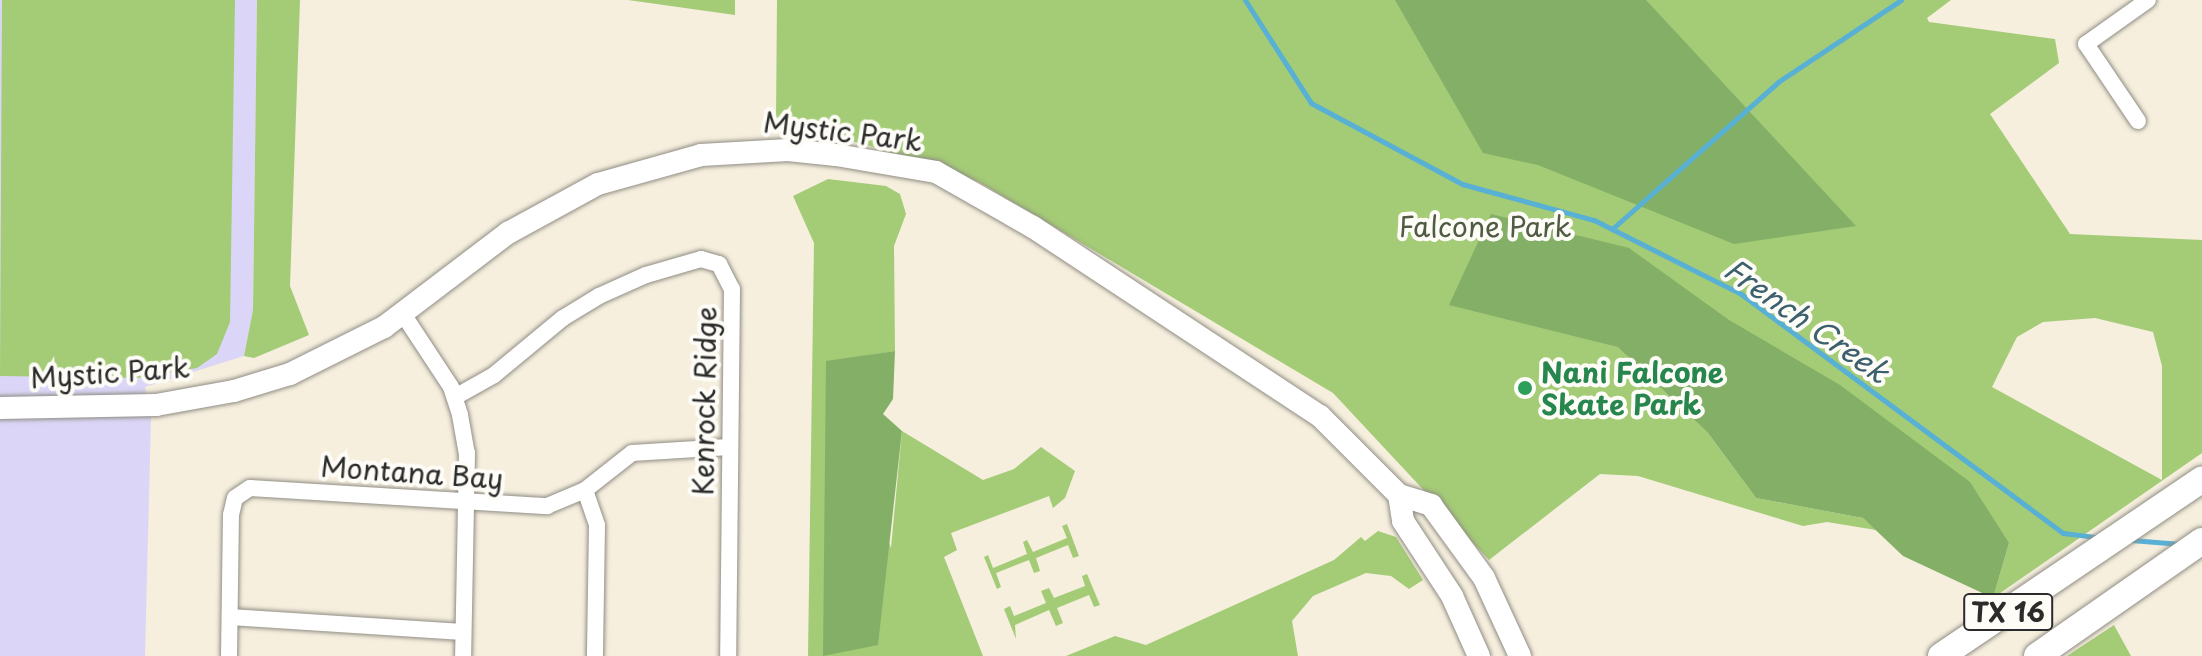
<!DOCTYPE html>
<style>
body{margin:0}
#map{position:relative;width:2202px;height:656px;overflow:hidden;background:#f6efde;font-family:"Playpen Sans",sans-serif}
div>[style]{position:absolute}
.built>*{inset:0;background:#dbd6f7}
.green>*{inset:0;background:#a4cb76}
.forest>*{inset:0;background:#83af67}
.stream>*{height:5px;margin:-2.5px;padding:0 2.5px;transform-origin:2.5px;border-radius:2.5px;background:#58b0d5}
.roads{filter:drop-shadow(0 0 2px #908d84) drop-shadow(0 0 2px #908d84)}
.street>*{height:16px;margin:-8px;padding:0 8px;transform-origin:8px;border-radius:8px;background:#fff}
.secondary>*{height:22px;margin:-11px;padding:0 11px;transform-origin:11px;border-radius:11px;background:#fff}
.primary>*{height:26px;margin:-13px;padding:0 13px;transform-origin:13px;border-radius:13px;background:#fff}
.dots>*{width:22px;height:22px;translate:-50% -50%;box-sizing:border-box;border:4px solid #fdfcf7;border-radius:50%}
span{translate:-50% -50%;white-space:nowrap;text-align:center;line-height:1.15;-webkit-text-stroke:8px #fdfcf7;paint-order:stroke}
.shield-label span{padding:2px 6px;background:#fdfcf7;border:2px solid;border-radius:6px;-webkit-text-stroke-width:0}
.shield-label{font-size:26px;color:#2b2b2b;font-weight:700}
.street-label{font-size:28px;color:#2b2b2b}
.park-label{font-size:28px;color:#4f5b42}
.leisure-label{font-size:28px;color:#27864d;font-weight:700}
.left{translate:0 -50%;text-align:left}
.water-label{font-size:30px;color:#3d606f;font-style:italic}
</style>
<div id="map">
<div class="built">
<i style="clip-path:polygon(0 0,257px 0,253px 311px,244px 356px,145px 387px,151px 417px,145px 656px,0 656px)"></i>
</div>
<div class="green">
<i style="clip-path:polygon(2px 0,235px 0,230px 322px,217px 354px,197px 368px,137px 378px,0 376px)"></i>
<i style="clip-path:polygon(257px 0,300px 0,290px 286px,309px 335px,254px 358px,244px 356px,253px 310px)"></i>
<i style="clip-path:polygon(628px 0,735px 0,735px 15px)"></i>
<i style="clip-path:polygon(evenodd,777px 0,1951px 0,1927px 18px,1929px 22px,2055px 39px,2059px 63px,1990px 114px,2070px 234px,2202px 240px,2202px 453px,1993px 598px,2009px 543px,1701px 300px,1661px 388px,1708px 433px,1756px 498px,1863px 518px,1876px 530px,1827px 522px,1803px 526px,1638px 476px,1600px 474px,1489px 560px,1333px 393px,979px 182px,861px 143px,799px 134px,782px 124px,776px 119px,777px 0,2095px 318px,2153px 332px,2162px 366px,2162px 480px,1992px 387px,2017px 337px,2043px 322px,2095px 318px)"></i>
<i style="clip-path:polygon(828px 179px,886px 186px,900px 194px,906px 214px,894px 246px,895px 351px,826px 362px,891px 548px,902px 431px,983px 480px,1014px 469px,1041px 447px,1075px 471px,1065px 498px,1053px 508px,1049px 496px,951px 533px,957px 550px,944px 557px,983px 656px,808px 656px,814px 243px,793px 196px)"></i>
<i style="clip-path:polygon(1067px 524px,1079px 556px,1073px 558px,1068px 545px,1036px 558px,1040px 571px,1034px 573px,1029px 560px,996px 573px,1001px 587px,997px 589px,984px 557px,988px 555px,993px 568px,1027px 554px,1023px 542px,1027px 540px,1033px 552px,1067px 538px,1062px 526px)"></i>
<i style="clip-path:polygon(1378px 531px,1396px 537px,1423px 580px,1409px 589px,1391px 576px,1366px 573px,1313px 596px,1292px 621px,1298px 656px,1066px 656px,1115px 636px,1146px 645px,1334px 560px,1361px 537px,1365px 541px)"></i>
<i style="clip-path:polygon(1087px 574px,1100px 605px,1094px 607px,1089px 595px,1057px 608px,1063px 623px,1056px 626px,1049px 610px,1015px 625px,1016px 639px,1004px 609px,1010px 606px,1014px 616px,1046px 603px,1041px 591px,1049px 588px,1054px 598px,1085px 586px,1082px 576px)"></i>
<i style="clip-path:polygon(2114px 625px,2131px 656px,2067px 656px)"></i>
</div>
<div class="forest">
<i style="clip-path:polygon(1395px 0,1646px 0,1856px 226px,1734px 244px,1538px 165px,1483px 153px)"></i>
<i style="clip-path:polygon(1491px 214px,1629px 248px,1729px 320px,1840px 385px,1970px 482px,2009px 543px,1993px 598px,1903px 556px,1863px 518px,1756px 498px,1708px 433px,1618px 347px,1449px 305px)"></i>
<i style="clip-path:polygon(895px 351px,893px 399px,883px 414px,902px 431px,878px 645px,823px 656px,826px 361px)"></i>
</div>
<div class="stream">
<i style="left:1245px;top:0;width:122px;rotate:57.3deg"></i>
<i style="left:1311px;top:103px;width:171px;rotate:28.2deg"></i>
<i style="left:1462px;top:184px;width:137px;rotate:15.3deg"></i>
<i style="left:1594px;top:220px;width:165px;rotate:26.7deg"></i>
<i style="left:1741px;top:294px;width:401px;rotate:36.6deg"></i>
<i style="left:2063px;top:533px;width:34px;rotate:7deg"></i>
<i style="left:1612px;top:229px;width:222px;rotate:-41.5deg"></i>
<i style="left:1778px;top:82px;width:148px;rotate:-33.7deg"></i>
<i style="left:2131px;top:540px;width:50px;rotate:4.6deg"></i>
</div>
<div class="roads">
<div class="street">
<i style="left:2138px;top:121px;width:93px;rotate:-124deg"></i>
<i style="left:2086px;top:44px;width:76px;rotate:-35.4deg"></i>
<i style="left:403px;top:314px;width:87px;rotate:56.7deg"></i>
<i style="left:451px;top:387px;width:29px;rotate:72deg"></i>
<i style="left:460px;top:415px;width:39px;rotate:80deg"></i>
<i style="left:467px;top:453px;width:203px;rotate:91.1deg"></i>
<i style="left:455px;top:397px;width:45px;rotate:-29.4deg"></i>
<i style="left:494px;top:375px;width:89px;rotate:-39.6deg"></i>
<i style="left:563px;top:318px;width:42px;rotate:-31.4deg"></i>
<i style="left:599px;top:296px;width:51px;rotate:-24.1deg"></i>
<i style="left:646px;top:275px;width:57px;rotate:-16.2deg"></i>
<i style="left:701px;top:259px;width:19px;rotate:16deg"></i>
<i style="left:719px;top:264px;width:28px;rotate:63deg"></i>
<i style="left:732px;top:289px;width:367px;rotate:90.6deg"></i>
<i style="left:585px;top:490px;width:37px;rotate:71deg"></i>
<i style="left:597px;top:525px;width:131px;rotate:90.9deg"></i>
<i style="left:230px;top:617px;width:233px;rotate:3.7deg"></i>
<i style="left:229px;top:656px;width:141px;rotate:-89.2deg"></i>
<i style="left:231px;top:515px;width:17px;rotate:-77deg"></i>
<i style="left:235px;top:498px;width:18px;rotate:-34deg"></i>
<i style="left:250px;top:488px;width:298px;rotate:3.5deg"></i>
<i style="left:547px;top:506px;width:41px;rotate:-22.8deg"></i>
<i style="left:585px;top:490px;width:60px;rotate:-38.2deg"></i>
<i style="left:632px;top:453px;width:97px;rotate:-3.5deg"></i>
</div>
<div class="secondary">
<i style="left:0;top:408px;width:156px;rotate:-1.1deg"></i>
<i style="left:156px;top:405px;width:79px;rotate:-10.2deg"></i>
<i style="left:234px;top:391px;width:59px;rotate:-16.9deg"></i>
<i style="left:290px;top:374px;width:105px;rotate:-26.6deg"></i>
<i style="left:384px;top:327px;width:156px;rotate:-37.2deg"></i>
<i style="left:508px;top:233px;width:102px;rotate:-28.6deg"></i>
<i style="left:598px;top:184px;width:107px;rotate:-15.7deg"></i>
<i style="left:701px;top:155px;width:87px;rotate:-3.3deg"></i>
<i style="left:788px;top:150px;width:48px;rotate:5.9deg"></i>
<i style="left:836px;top:155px;width:101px;rotate:9.6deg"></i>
<i style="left:936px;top:172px;width:112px;rotate:29.6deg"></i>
<i style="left:1033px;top:227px;width:344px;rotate:33.4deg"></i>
<i style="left:1320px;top:416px;width:112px;rotate:45deg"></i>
<i style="left:1399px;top:495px;width:34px;rotate:17deg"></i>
<i style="left:1431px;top:505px;width:90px;rotate:54deg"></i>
<i style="left:1484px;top:578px;width:86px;rotate:65.2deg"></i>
<i style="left:1399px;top:495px;width:26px;rotate:81deg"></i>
<i style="left:1403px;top:521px;width:90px;rotate:56.8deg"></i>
<i style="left:1452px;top:596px;width:66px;rotate:65.8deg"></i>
</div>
<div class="primary">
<i style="left:1941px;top:656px;width:315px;rotate:-34.1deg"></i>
<i style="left:2037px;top:656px;width:201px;rotate:-34.9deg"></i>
</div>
</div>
<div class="dots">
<i style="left:1525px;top:388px;background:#2e9e5b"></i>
</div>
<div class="shield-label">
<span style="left:2008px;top:612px">TX 16</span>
</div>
<div class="street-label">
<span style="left:843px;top:131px;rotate:7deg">Mystic Park</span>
<span style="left:110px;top:372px;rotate:-4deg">Mystic Park</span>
<span style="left:704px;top:401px;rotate:-89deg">Kenrock Ridge</span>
<span style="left:412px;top:472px;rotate:4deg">Montana Bay</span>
</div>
<div class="park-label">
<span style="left:1485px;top:226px">Falcone Park</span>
</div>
<div class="leisure-label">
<span class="left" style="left:1541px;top:388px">Nani Falcone<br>Skate Park</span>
</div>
<div class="water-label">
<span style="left:1807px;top:320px;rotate:35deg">French Creek</span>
</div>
</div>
